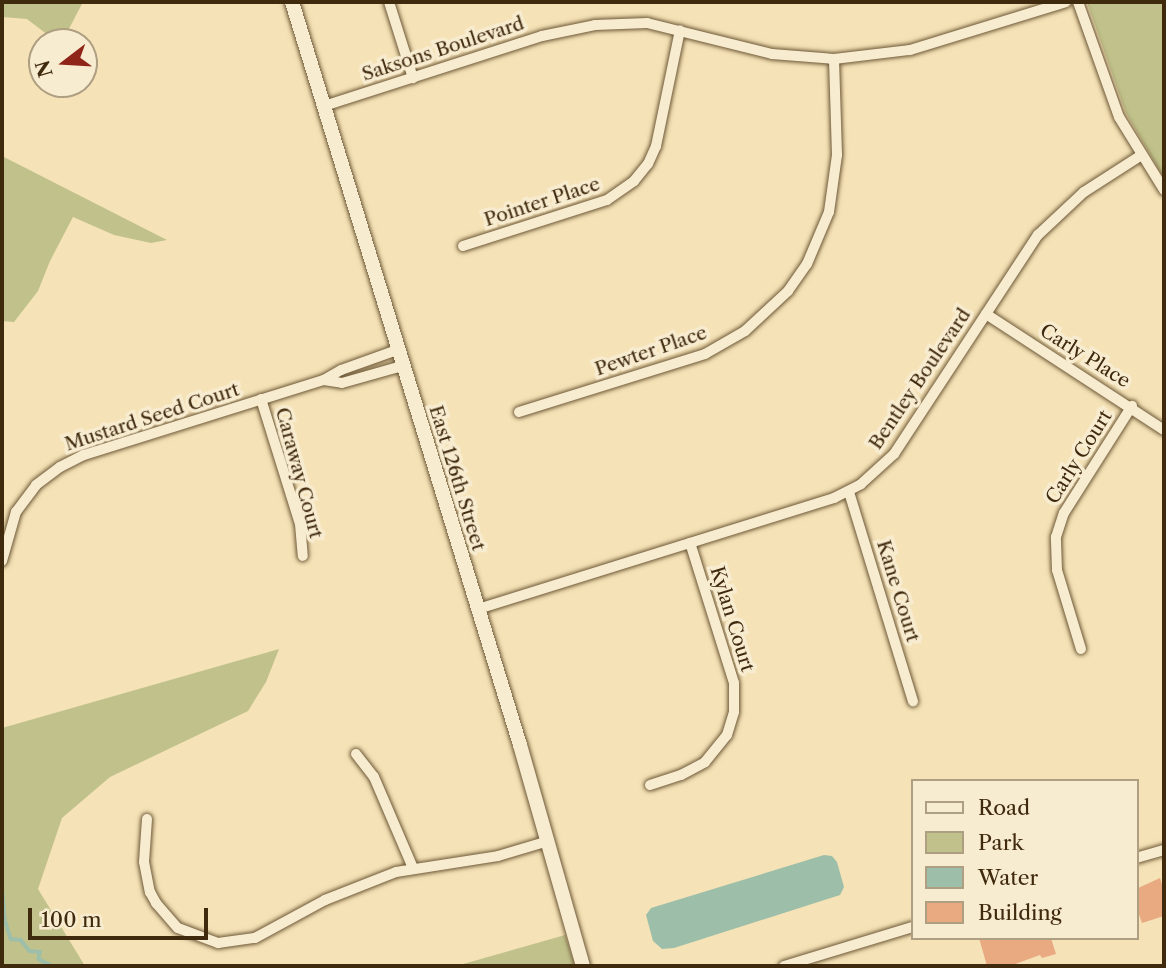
<!DOCTYPE html>
<style>
body{margin:0}
#map{position:relative;width:1166px;height:968px;overflow:hidden;background:#f5e2b6;font-family:"Libre Caslon Text",serif}
div>[style]{position:absolute}
.green>*{inset:0;background:#c1c28b}
.water>*{inset:0;background:#9dbfa9}
.stream>*{height:3.5px;margin:-1.75px;padding:0 1.75px;transform-origin:1.75px;border-radius:1.75px;background:#9dbfa9}
.building>*{inset:0;background:#e9aa82}
.roads{filter:drop-shadow(0 0 2px #6d5837) drop-shadow(0 0 2px #6d5837)}
.street>*{height:10px;margin:-5px;padding:0 5px;transform-origin:5px;border-radius:5px;background:#f8ecd0}
.secondary>*{height:14px;margin:-7px;padding:0 7px;transform-origin:7px;border-radius:7px;background:#f8ecd0}
span{translate:-50% -50%;white-space:nowrap;text-align:center;line-height:1.15;-webkit-text-stroke:7px #f8ecd0;paint-order:stroke}
.street-label{font-size:19px;color:#402a0d}
.frame{position:absolute;inset:0;border:4px solid #402a0d;pointer-events:none}
.legend{position:absolute;left:911px;top:779px;width:228px;height:161px;box-sizing:border-box;background:#f8ecd0;border:2px solid #ae9e82;margin:0;padding:9px 12px;list-style:none;font-size:21px;color:#402a0d}
.legend li{display:flex;align-items:center;gap:14px;height:35px}
.legend b{width:35px;border:2px solid #ae9e82}
.north{position:absolute;left:28px;top:28px;width:70px;height:70px;box-sizing:border-box;background:#f8ecd0;border:2px solid #ae9e82;border-radius:50%;rotate:253deg;font-size:19px;font-weight:700;line-height:28px;text-align:center;color:#402a0d}
.north::after{content:'';display:block;margin:auto;width:24px;height:32px;background:#8f2418;clip-path:polygon(50% 0,100% 100%,50% 72%,0 100%)}
.scale{position:absolute;left:28px;top:908px;width:180px;height:32px;box-sizing:border-box;border:4px solid #402a0d;border-top:0;padding-left:9px;font-size:21px;line-height:24px;white-space:nowrap;color:#402a0d;-webkit-text-stroke:5px #f8ecd0;paint-order:stroke}
</style>
<div id="map">
<div class="green">
<i style="clip-path:polygon(2px 2px,83px 2px,62px 42px,57px 42px,27px 19px,2px 17px)"></i>
<i style="clip-path:polygon(1087px 2px,1164px 2px,1164px 178px,1126px 113px)"></i>
<i style="clip-path:polygon(2px 156px,167px 240px,151px 243px,114px 235px,73px 217px,50px 261px,38px 291px,14px 322px,2px 321px)"></i>
<i style="clip-path:polygon(279px 649px,266px 682px,248px 711px,110px 777px,62px 818px,38px 889px,85px 966px,2px 966px,2px 728px)"></i>
<i style="clip-path:polygon(565px 935px,575px 966px,456px 966px)"></i>
</div>
<div class="water">
<i style="clip-path:polygon(824px 855px,832px 856px,837px 862px,844px 887px,840px 895px,674px 948px,662px 949px,653px 941px,646px 915px,651px 908px)"></i>
</div>
<div class="stream">
<i style="left:2px;top:883px;width:37px;rotate:85deg"></i>
<i style="left:5px;top:920px;width:20px;rotate:72deg"></i>
<i style="left:11px;top:939px;width:10px;rotate:6deg"></i>
<i style="left:21px;top:940px;width:14px;rotate:51deg"></i>
<i style="left:30px;top:951px;width:10px;rotate:6deg"></i>
<i style="left:40px;top:952px;width:7px;rotate:98deg"></i>
<i style="left:39px;top:959px;width:15px;rotate:28deg"></i>
</div>
<div class="building">
<i style="clip-path:polygon(1160px 878px,1164px 891px,1164px 916px,1142px 923px,1136px 906px,1136px 889px)"></i>
<i style="clip-path:polygon(979px 938px,1051px 938px,1056px 954px,1042px 958px,1040px 955px,1010px 966px,987px 966px)"></i>
</div>
<div class="roads">
<div class="street">
<i style="left:389px;top:2px;width:80px;rotate:72.5deg"></i>
<i style="left:1078px;top:2px;width:122px;rotate:70.4deg"></i>
<i style="left:1119px;top:117px;width:86px;rotate:58.3deg"></i>
<i style="left:324px;top:106px;width:229px;rotate:-17.8deg"></i>
<i style="left:542px;top:36px;width:54px;rotate:-11.7deg"></i>
<i style="left:595px;top:25px;width:52px;rotate:-2.2deg"></i>
<i style="left:647px;top:23px;width:129px;rotate:13.9deg"></i>
<i style="left:772px;top:54px;width:62px;rotate:4.6deg"></i>
<i style="left:834px;top:59px;width:77px;rotate:-6.8deg"></i>
<i style="left:910px;top:50px;width:163px;rotate:-17.1deg"></i>
<i style="left:463px;top:246px;width:151px;rotate:-17.7deg"></i>
<i style="left:607px;top:200px;width:33px;rotate:-35deg"></i>
<i style="left:634px;top:181px;width:22px;rotate:-51deg"></i>
<i style="left:648px;top:164px;width:20px;rotate:-66deg"></i>
<i style="left:656px;top:146px;width:118px;rotate:-78.3deg"></i>
<i style="left:986px;top:314px;width:212px;rotate:33.1deg"></i>
<i style="left:397px;top:350px;width:59px;rotate:160.3deg"></i>
<i style="left:341px;top:370px;width:20px;rotate:150deg"></i>
<i style="left:324px;top:380px;width:18px;rotate:9deg"></i>
<i style="left:342px;top:383px;width:62px;rotate:-15.8deg"></i>
<i style="left:261px;top:399px;width:131px;rotate:72.7deg"></i>
<i style="left:300px;top:524px;width:32px;rotate:85deg"></i>
<i style="left:519px;top:412px;width:195px;rotate:-17.3deg"></i>
<i style="left:705px;top:354px;width:46px;rotate:-29.9deg"></i>
<i style="left:745px;top:331px;width:59px;rotate:-42.9deg"></i>
<i style="left:788px;top:291px;width:33px;rotate:-55deg"></i>
<i style="left:807px;top:264px;width:56px;rotate:-67.1deg"></i>
<i style="left:829px;top:212px;width:58px;rotate:-82deg"></i>
<i style="left:837px;top:155px;width:96px;rotate:-91.8deg"></i>
<i style="left:849px;top:492px;width:219px;rotate:73deg"></i>
<i style="left:2px;top:561px;width:51px;rotate:-74.1deg"></i>
<i style="left:16px;top:512px;width:34px;rotate:-53deg"></i>
<i style="left:36px;top:485px;width:30px;rotate:-37deg"></i>
<i style="left:60px;top:467px;width:27px;rotate:-27deg"></i>
<i style="left:84px;top:455px;width:251px;rotate:-17.4deg"></i>
<i style="left:478px;top:609px;width:373px;rotate:-17.3deg"></i>
<i style="left:834px;top:498px;width:30px;rotate:-27deg"></i>
<i style="left:861px;top:484px;width:45px;rotate:-42.3deg"></i>
<i style="left:894px;top:454px;width:262px;rotate:-56.7deg"></i>
<i style="left:1038px;top:235px;width:63px;rotate:-43.1deg"></i>
<i style="left:1084px;top:192px;width:67px;rotate:-32.7deg"></i>
<i style="left:1081px;top:649px;width:83px;rotate:-106.9deg"></i>
<i style="left:1057px;top:570px;width:33px;rotate:-92deg"></i>
<i style="left:1056px;top:537px;width:25px;rotate:-72deg"></i>
<i style="left:1064px;top:513px;width:127px;rotate:-57.6deg"></i>
<i style="left:356px;top:754px;width:29px;rotate:52deg"></i>
<i style="left:374px;top:777px;width:99px;rotate:66.8deg"></i>
<i style="left:650px;top:785px;width:33px;rotate:-18deg"></i>
<i style="left:681px;top:775px;width:27px;rotate:-28deg"></i>
<i style="left:705px;top:762px;width:35px;rotate:-51deg"></i>
<i style="left:727px;top:735px;width:24px;rotate:-73deg"></i>
<i style="left:734px;top:712px;width:29px;rotate:-90deg"></i>
<i style="left:734px;top:683px;width:147px;rotate:-107.4deg"></i>
<i style="left:147px;top:819px;width:43px;rotate:94deg"></i>
<i style="left:144px;top:862px;width:31px;rotate:79deg"></i>
<i style="left:150px;top:892px;width:13px;rotate:61deg"></i>
<i style="left:156px;top:903px;width:33px;rotate:49deg"></i>
<i style="left:178px;top:928px;width:43px;rotate:20.6deg"></i>
<i style="left:218px;top:943px;width:37px;rotate:-8deg"></i>
<i style="left:255px;top:938px;width:80px;rotate:-28.5deg"></i>
<i style="left:325px;top:900px;width:76px;rotate:-21.5deg"></i>
<i style="left:396px;top:872px;width:103px;rotate:-8.9deg"></i>
<i style="left:498px;top:856px;width:49px;rotate:-16.6deg"></i>
<i style="left:1136px;top:858px;width:29px;rotate:-16deg"></i>
<i style="left:784px;top:966px;width:134px;rotate:-16.9deg"></i>
</div>
<div class="secondary">
<i style="left:292px;top:2px;width:777px;rotate:72.94deg"></i>
<i style="left:520px;top:745px;width:230px;rotate:74.1deg"></i>
</div>
</div>
<div class="street-label">
<span style="left:443px;top:49px;rotate:-18deg">Saksons Boulevard</span>
<span style="left:542px;top:202px;rotate:-18deg">Pointer Place</span>
<span style="left:651px;top:351px;rotate:-19deg">Pewter Place</span>
<span style="left:1085px;top:356px;rotate:32deg">Carly Place</span>
<span style="left:920px;top:379px;rotate:-56deg">Bentley Boulevard</span>
<span style="left:152px;top:417px;rotate:-18deg">Mustard Seed Court</span>
<span style="left:1079px;top:457px;rotate:-58deg">Carly Court</span>
<span style="left:299px;top:473px;rotate:75deg">Caraway Court</span>
<span style="left:457px;top:478px;rotate:73deg">East 126th Street</span>
<span style="left:898px;top:591px;rotate:73deg">Kane Court</span>
<span style="left:732px;top:619px;rotate:73deg">Kylan Court</span>
</div>
<div class="frame"></div>
<ul class="legend">
<li><b style="height:9px;background:#f8ecd0"></b>Road</li>
<li><b style="height:19px;background:#c1c28b"></b>Park</li>
<li><b style="height:19px;background:#9dbfa9"></b>Water</li>
<li><b style="height:19px;background:#e9aa82"></b>Building</li>
</ul>
<div class="north">N</div>
<div class="scale">100 m</div>
</div>
